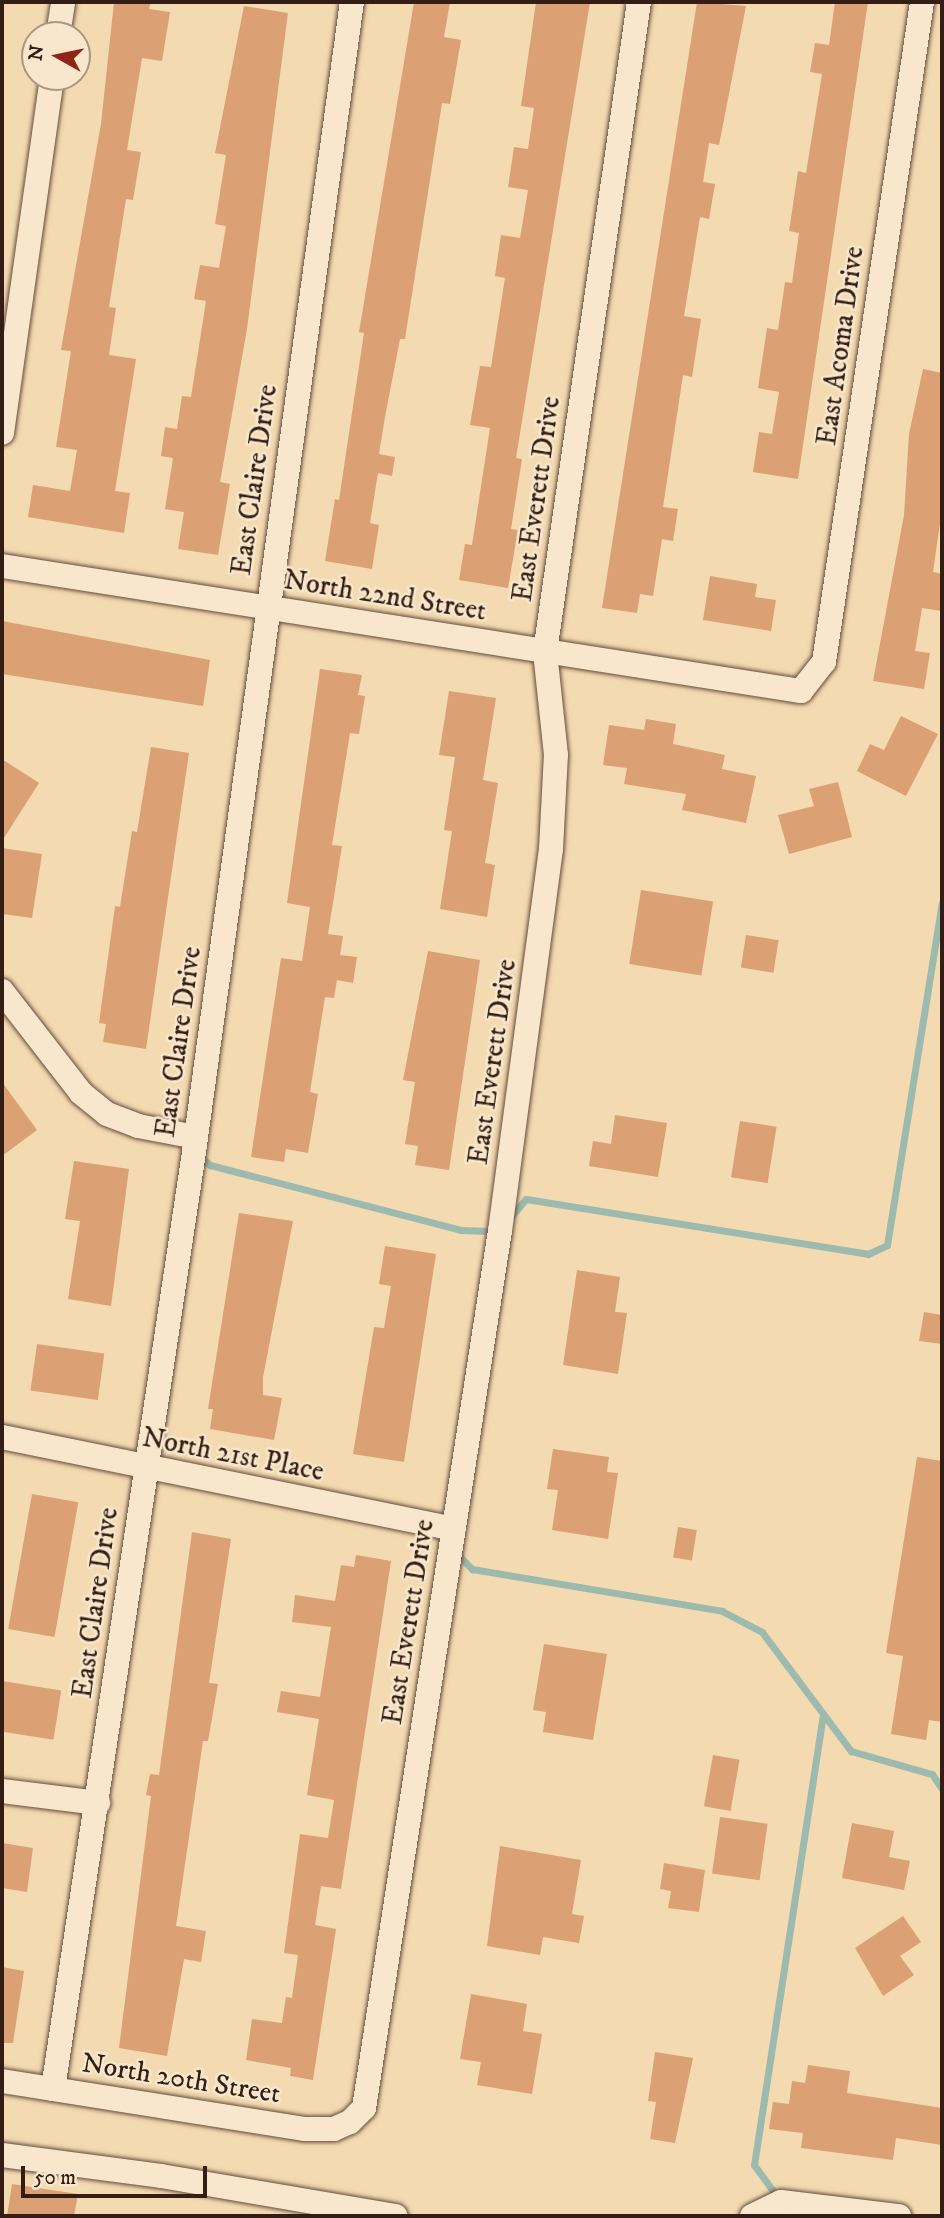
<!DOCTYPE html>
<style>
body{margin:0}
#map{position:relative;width:944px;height:2218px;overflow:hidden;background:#f4dab1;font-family:"IM FELL DW Pica",serif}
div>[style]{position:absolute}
.stream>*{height:7px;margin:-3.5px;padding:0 3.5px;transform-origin:3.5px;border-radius:3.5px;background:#9cbaad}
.building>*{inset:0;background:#dba074;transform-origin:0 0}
.roads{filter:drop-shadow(0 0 2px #634c3c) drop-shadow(0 0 2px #634c3c)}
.minor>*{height:24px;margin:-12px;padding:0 12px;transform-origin:12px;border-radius:12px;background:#f8e7cc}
span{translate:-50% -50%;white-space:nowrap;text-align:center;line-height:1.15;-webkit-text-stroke:5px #f8e7cc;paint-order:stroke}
.street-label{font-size:28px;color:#331d15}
.frame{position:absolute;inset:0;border:4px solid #331d15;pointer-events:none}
.north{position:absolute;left:21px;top:21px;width:70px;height:70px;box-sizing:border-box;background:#f8e7cc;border:2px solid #a99683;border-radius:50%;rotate:279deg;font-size:19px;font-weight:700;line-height:28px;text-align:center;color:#331d15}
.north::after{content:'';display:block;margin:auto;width:24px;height:32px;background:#8f2418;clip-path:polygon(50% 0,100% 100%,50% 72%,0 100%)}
.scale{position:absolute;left:21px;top:2166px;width:186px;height:32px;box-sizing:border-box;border:4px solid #331d15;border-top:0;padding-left:9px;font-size:21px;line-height:24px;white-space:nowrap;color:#331d15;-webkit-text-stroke:5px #f8e7cc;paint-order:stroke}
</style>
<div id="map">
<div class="stream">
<i style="left:198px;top:1155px;width:16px;rotate:40deg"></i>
<i style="left:210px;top:1165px;width:259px;rotate:14.5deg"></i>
<i style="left:461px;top:1230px;width:35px;rotate:2deg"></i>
<i style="left:509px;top:1219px;width:26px;rotate:-50deg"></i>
<i style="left:526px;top:1199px;width:346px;rotate:9.1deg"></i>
<i style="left:868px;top:1254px;width:21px;rotate:-25deg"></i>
<i style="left:887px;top:1245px;width:346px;rotate:-80.9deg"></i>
<i style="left:456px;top:1553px;width:23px;rotate:45deg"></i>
<i style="left:472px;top:1569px;width:254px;rotate:9.5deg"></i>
<i style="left:722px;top:1611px;width:45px;rotate:27.7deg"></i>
<i style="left:762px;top:1632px;width:149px;rotate:53.2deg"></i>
<i style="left:851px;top:1751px;width:84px;rotate:15.9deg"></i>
<i style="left:932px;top:1774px;width:18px;rotate:56deg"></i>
<i style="left:779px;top:2199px;width:42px;rotate:-126.3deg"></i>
<i style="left:754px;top:2165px;width:454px;rotate:-81.3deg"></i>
</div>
<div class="building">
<i style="clip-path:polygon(114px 2px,151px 2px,149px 9px,170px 12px,162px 61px,142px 58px,127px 150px,141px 152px,133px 200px,126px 199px,109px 307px,116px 308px,109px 355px,136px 359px,115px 491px,130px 493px,124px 533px,28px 517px,33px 485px,70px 491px,77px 450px,56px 447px,71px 351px,61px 350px,101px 124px)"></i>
<i style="clip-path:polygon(414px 2px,450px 2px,444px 37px,461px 40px,450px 104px,442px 103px,405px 339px,400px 339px,385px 417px,379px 454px,395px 457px,392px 476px,378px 473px,370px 523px,379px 525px,372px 569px,325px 561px,335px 499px,339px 500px,364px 333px,359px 332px)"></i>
<i style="clip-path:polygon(536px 2px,590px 2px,516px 458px,522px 459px,511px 529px,518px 530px,508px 588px,459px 580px,465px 544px,472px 545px,490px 428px,470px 425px,480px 366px,491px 367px,505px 278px,495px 276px,501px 235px,520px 238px,528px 190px,508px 187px,514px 147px,528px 149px,534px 108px,521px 106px)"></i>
<i style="clip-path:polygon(697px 2px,746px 6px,719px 145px,709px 143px,703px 182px,715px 184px,709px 219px,700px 217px,684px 316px,701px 319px,692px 377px,683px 375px,663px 507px,678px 509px,673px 541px,662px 539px,653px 596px,640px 594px,637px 613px,602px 608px)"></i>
<i style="clip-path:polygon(835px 2px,868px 2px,798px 479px,753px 472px,759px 432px,772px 434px,779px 392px,758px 388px,767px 328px,778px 330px,785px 282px,792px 283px,799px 233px,789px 231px,798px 171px,806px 173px,822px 74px,810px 72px,815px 43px,829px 45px)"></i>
<i style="clip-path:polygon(244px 6px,288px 13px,247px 329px,220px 482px,230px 484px,218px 555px,178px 549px,184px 512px,165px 509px,173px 458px,161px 456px,165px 427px,177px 429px,182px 396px,191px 397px,206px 301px,194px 299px,200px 265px,219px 268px,226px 226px,215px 224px,226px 155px,215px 153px)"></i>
<i style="clip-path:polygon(923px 369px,942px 373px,942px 509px,933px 572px,942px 574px,942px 611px,922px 608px,915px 651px,930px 653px,924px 689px,873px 681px,904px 515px,909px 434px)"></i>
<i style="clip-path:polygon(710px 576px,757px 584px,755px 597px,776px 600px,771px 631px,703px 620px)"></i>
<i style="clip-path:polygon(2px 621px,210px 660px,203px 706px,2px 674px)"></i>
<i style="clip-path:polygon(320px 669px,362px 675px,358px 695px,365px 696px,359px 734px,350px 733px,332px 845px,342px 846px,328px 934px,343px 936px,340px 955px,357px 957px,353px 983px,337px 980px,334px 998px,325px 997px,310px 1092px,318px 1094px,308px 1153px,286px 1149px,284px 1162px,251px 1157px,281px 958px,302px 961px,310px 907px,287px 903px)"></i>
<i style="clip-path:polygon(449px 691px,496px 698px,483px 780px,498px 783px,485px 863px,495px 865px,487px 917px,440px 909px,452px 831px,444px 830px,455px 757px,439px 755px)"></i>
<i style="clip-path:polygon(901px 716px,938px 734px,906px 796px,857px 771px,870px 744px,884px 750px)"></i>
<i style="clip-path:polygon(646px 719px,676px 724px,673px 744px,725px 755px,722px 769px,756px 776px,746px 823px,682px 810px,686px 794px,624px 784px,627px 768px,603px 765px,609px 725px,644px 730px)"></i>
<i style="clip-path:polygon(151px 747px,189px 753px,146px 1049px,103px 1042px,106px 1024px,99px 1023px,115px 906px,120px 907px,132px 831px,137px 832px)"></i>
<i style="clip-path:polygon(2px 759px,39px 783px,2px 841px)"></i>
<i style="clip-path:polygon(838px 782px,852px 837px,789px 854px,778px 815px,814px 806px,809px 789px)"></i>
<i style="clip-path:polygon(2px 848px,42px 854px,32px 918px,2px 914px)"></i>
<i style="left:641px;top:890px;width:73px;height:75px;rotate:9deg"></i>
<i style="left:746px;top:935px;width:33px;height:33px;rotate:9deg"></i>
<i style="clip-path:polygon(428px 951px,480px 960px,449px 1170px,415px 1165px,418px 1146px,405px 1144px,415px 1082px,403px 1080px)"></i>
<i style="clip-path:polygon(2px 1082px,37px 1130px,2px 1156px)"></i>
<i style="clip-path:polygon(615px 1115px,667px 1123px,658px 1177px,589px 1166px,593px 1141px,611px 1144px)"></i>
<i style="left:740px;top:1121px;width:37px;height:57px;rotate:9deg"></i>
<i style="clip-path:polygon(74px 1161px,129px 1169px,111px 1306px,68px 1299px,80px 1221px,65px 1219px)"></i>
<i style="clip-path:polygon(239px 1213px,293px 1221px,263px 1377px,263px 1395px,282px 1398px,274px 1440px,210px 1429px,213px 1409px,208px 1409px)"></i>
<i style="clip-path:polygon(385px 1246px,436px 1254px,404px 1462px,353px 1454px,374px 1327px,384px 1328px,391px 1286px,379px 1284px)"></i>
<i style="clip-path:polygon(577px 1270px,620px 1277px,615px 1312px,627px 1313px,618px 1374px,563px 1365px)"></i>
<i style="clip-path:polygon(924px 1312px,942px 1315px,942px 1344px,919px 1341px)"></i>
<i style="left:37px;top:1344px;width:68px;height:47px;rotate:8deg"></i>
<i style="clip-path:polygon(553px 1449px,609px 1457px,607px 1472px,618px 1473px,608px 1539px,552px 1530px,558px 1490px,547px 1489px)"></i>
<i style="clip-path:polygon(917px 1457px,942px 1461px,942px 1722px,929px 1720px,926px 1740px,891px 1734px,903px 1656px,886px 1653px)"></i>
<i style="left:32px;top:1494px;width:47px;height:137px;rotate:10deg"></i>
<i style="left:678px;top:1527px;width:19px;height:31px;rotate:9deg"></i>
<i style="clip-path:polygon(192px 1532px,231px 1539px,209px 1683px,218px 1684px,208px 1741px,203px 1741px,176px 1926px,206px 1931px,201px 1962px,184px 1959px,167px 2056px,119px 2048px,151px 1796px,146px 1795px,150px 1774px,159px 1775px)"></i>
<i style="clip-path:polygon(356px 1555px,391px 1561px,341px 1889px,321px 1886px,315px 1925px,336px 1929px,313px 2080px,290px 2076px,291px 2068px,246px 2060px,252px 2019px,282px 2023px,286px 1997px,292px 1998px,298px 1955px,284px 1953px,300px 1834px,328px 1838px,334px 1800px,307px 1795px,319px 1719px,277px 1712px,281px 1691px,320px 1697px,331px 1627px,292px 1622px,295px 1595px,335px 1601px,341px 1565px,354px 1567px)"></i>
<i style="clip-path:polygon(544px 1644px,607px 1654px,593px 1740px,543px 1732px,546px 1712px,533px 1710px)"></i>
<i style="left:2px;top:1681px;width:60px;height:50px;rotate:9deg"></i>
<i style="left:713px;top:1755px;width:27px;height:52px;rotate:10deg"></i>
<i style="left:720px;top:1817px;width:48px;height:57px;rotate:8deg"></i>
<i style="clip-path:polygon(852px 1823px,894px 1831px,889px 1857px,910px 1861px,904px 1890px,842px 1878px)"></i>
<i style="clip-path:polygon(2px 1843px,33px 1848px,27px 1892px,2px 1888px)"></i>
<i style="clip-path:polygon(500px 1846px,581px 1860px,572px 1914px,584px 1916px,579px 1943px,543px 1937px,540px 1955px,487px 1946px)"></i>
<i style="clip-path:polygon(664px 1863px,705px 1870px,699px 1912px,668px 1908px,671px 1891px,660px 1889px)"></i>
<i style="clip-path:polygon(903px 1916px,921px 1942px,900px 1956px,914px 1975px,883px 1996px,855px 1948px)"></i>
<i style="clip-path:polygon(2px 1967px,24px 1971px,13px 2043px,2px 2043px)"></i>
<i style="clip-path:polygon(471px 1994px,527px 2004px,523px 2031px,542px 2034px,532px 2094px,477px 2085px,481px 2062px,460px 2059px)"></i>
<i style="clip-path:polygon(655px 2052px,693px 2058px,675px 2143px,650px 2139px,656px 2102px,648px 2101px)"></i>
<i style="clip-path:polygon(808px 2065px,850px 2071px,847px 2093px,942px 2108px,942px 2145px,896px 2138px,893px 2160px,801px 2148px,803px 2133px,769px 2129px,773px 2102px,789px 2104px,792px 2081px,805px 2083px)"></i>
<i style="clip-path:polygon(12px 2184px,78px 2194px,74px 2216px,7px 2216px)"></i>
</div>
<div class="roads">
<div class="minor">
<i style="left:58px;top:35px;width:33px;rotate:-81deg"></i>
<i style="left:2px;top:433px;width:359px;rotate:-82deg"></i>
<i style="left:2px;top:566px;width:809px;rotate:8.89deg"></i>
<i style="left:801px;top:691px;width:37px;rotate:-52deg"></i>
<i style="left:824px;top:662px;width:667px;rotate:-81.55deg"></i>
<i style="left:2px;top:991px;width:129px;rotate:52.2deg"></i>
<i style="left:81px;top:1093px;width:33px;rotate:39deg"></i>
<i style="left:107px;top:1114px;width:33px;rotate:21deg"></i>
<i style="left:138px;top:1126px;width:59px;rotate:10.7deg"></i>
<i style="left:2px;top:1437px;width:461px;rotate:11.5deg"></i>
<i style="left:2px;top:1791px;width:97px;rotate:7.1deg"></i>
<i style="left:2px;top:2081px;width:307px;rotate:9deg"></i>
<i style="left:305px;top:2129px;width:29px"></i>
<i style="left:334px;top:2129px;width:17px;rotate:-24deg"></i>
<i style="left:350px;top:2122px;width:20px;rotate:-45deg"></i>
<i style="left:364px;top:2108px;width:887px;rotate:-81.19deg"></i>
<i style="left:500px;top:1231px;width:385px;rotate:-82.4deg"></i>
<i style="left:551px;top:849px;width:94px;rotate:-87deg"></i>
<i style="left:556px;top:755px;width:104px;rotate:-96.1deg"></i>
<i style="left:545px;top:652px;width:657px;rotate:-81.77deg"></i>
<i style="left:53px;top:2089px;width:948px;rotate:-81.44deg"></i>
<i style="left:194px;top:1152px;width:1161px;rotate:-82.18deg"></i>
<i style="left:2px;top:2155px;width:160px;rotate:7.5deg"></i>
<i style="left:161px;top:2176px;width:238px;rotate:9.7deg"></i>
<i style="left:781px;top:2202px;width:119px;rotate:6.8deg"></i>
<i style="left:752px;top:2216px;width:32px;rotate:-26deg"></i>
</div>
</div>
<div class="street-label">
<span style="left:841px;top:346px;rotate:-82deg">East Acoma Drive</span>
<span style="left:255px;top:480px;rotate:-82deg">East Claire Drive</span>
<span style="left:537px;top:499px;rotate:-82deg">East Everett Drive</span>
<span style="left:385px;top:596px;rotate:9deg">North 22nd Street</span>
<span style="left:179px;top:1042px;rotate:-82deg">East Claire Drive</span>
<span style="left:493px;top:1062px;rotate:-82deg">East Everett Drive</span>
<span style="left:233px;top:1455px;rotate:11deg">North 21st Place</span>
<span style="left:96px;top:1603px;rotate:-82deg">East Claire Drive</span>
<span style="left:409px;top:1622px;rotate:-81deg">East Everett Drive</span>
<span style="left:181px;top:2079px;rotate:9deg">North 20th Street</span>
</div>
<div class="frame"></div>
<div class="north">N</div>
<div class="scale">50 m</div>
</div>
